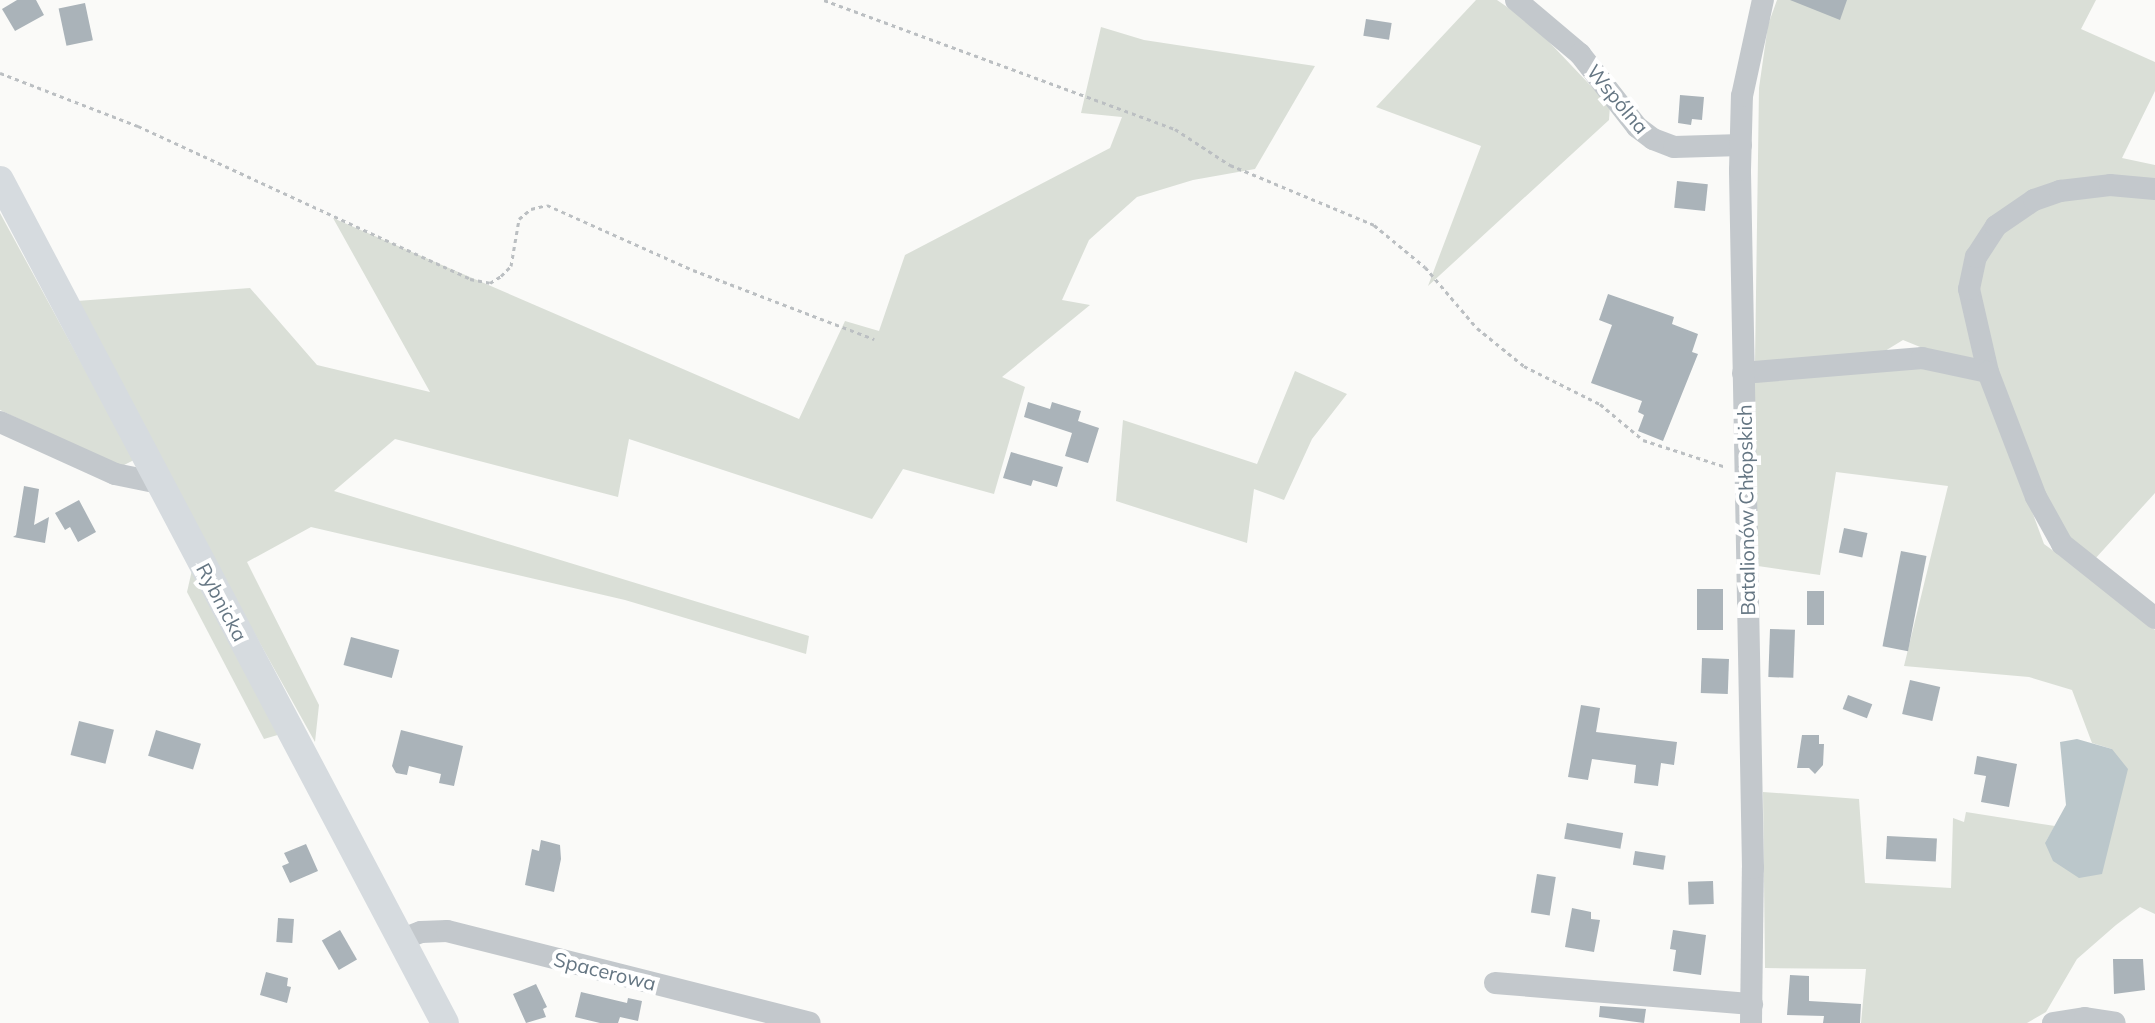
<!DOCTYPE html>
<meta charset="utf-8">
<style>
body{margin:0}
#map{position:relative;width:2155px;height:1023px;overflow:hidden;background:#fafaf8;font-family:Mulish,sans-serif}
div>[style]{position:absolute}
.green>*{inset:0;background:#dadfd7}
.water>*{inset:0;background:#bbc7cb}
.building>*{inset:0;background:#aab3b9;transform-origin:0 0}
.path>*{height:3px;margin-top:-1.5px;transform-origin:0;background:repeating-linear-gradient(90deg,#bbbfc2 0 4px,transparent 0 8px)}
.minor>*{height:22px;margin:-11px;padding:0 11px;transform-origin:11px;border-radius:11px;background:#c3c8cc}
.major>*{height:28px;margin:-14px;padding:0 14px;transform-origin:14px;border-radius:14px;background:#d6dbdf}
span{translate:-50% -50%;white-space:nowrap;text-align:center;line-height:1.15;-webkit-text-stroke:8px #fff;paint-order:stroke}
.street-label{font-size:20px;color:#657683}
</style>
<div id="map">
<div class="green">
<i style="clip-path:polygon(1476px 0,1497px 0,1532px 24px,1610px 106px,1609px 120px,1428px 286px,1481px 146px,1376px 107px)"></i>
<i style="clip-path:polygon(1777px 0,2096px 0,2081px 29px,2155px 62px,2155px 91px,2122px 158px,2155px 165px,2155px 493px,2094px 560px,2062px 544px,1974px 369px,1903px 340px,1885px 351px,1755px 362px,1759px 88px,1768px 25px)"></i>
<i style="clip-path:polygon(1101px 27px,1144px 40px,1315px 66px,1255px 169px,1193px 180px,1137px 197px,1089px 240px,1062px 300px,1090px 305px,1002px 377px,1025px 387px,994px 494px,903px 469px,872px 519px,629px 439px,618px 497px,395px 439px,334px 491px,809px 636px,806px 654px,625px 600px,311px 527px,247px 562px,319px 705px,315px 742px,169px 480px,77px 301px,250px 288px,317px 365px,430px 392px,333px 218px,799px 419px,845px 321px,879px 331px,905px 255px,1110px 148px,1122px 117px,1081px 113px)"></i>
<i style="clip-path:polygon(0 213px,134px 460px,120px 467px,0 410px)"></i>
<i style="clip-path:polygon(1924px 364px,1984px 380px,2044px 544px,2136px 611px,2155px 630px,2155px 914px,2140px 907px,2116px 925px,2077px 959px,2046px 1012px,2027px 1023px,1861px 1023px,1866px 969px,1765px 968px,1763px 792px,1859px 799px,1865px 883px,1951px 888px,1953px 818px,1964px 822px,1966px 812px,2055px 826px,2045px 843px,2112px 749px,2092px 743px,2072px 690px,2029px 677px,1904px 666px,1948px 486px,1836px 472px,1820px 575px,1758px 566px,1752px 381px)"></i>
<i style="clip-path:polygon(1295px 371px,1347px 394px,1312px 439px,1284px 500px,1254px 489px,1247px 543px,1116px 501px,1123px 420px,1257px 464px)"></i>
<i style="clip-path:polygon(192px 570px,281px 734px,264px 739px,187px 592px)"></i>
</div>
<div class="water">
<i style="clip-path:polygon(2077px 739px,2112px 749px,2128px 769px,2102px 874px,2079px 878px,2053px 861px,2045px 843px,2066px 805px,2060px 742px)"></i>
</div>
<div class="building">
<i style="clip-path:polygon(17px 0,36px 0,44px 15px,15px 31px,2px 9px)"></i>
<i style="clip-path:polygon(1790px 0,1847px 0,1840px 20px)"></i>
<i style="left:85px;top:3px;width:38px;height:27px;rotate:78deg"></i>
<i style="left:1366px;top:19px;width:26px;height:17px;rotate:9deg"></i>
<i style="clip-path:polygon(1680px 95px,1704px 97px,1702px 120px,1692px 119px,1691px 125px,1678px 123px)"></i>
<i style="left:1677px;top:181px;width:31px;height:27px;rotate:6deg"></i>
<i style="clip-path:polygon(1608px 294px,1674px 317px,1672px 324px,1698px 334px,1692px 352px,1698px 354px,1663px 441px,1638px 431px,1644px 415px,1638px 412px,1642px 401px,1591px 383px,1612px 325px,1599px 320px)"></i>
<i style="clip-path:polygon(1028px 402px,1050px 409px,1052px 402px,1081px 411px,1078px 421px,1099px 428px,1088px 463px,1065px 456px,1072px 433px,1024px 417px)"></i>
<i style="clip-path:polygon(1011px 452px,1063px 467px,1057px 487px,1033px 480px,1031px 486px,1003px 478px)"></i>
<i style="clip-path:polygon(24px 486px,39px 489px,34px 525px,49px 517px,45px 543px,13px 537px,16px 535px)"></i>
<i style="clip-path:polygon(79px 500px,96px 532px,78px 542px,70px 527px,65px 530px,55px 513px)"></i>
<i style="left:1844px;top:528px;width:24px;height:25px;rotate:12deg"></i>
<i style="left:1901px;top:551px;width:26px;height:97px;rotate:11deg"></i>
<i style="left:1697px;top:589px;width:26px;height:41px"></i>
<i style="left:1807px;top:591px;width:17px;height:34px"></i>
<i style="left:1770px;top:629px;width:25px;height:48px;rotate:2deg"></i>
<i style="left:351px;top:637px;width:50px;height:29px;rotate:15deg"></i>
<i style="left:1702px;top:658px;width:27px;height:35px;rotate:2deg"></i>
<i style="left:1910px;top:680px;width:31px;height:35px;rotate:13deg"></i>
<i style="left:1848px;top:695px;width:26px;height:15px;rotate:21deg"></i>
<i style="clip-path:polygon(1581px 705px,1600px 708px,1596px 732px,1677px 742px,1674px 765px,1661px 763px,1658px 786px,1634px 783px,1636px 765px,1592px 759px,1588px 780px,1568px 777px)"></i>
<i style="left:79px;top:721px;width:36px;height:35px;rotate:14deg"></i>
<i style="left:156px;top:730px;width:47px;height:27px;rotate:17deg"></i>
<i style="clip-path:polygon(401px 730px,463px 746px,454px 786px,439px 783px,441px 774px,409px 766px,407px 775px,396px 773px,392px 766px)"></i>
<i style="clip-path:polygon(1802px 735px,1819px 735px,1819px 744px,1824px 744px,1823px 765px,1815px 774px,1809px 768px,1797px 768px)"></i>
<i style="clip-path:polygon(1977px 756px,2017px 764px,2009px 807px,1981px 802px,1986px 776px,1974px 774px)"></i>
<i style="left:1567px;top:823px;width:57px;height:16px;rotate:10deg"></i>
<i style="left:1887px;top:836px;width:50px;height:23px;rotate:3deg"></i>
<i style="clip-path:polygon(541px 840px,560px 845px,561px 859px,554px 892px,525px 885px,532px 849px,539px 851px)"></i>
<i style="clip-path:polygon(306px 844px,318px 871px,290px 883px,282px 866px,289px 863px,284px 853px)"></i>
<i style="left:1635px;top:851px;width:31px;height:14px;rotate:9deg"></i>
<i style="left:1537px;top:874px;width:19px;height:39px;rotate:9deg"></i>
<i style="left:1713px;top:881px;width:23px;height:25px;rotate:88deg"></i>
<i style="clip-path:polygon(1572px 908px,1591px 912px,1591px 919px,1600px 920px,1594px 952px,1565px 947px)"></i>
<i style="left:278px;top:918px;width:16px;height:24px;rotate:4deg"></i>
<i style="left:340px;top:930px;width:34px;height:21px;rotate:60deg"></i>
<i style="clip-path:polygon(1673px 930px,1706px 935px,1701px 975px,1673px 971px,1676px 950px,1670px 949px)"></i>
<i style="clip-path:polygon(2113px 959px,2143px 959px,2145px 990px,2114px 994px)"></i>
<i style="clip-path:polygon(266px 972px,288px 978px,287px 986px,291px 987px,287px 1003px,260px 995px)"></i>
<i style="clip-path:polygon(1790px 975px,1809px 976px,1809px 1001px,1861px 1004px,1860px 1023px,1823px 1023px,1824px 1016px,1787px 1015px)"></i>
<i style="clip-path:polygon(536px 984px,547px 1007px,543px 1009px,546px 1017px,526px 1023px,513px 994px)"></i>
<i style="clip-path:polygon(581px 992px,627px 1003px,628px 998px,642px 1001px,638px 1021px,620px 1017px,618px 1023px,600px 1023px,575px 1017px)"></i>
<i style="clip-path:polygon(1600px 1006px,1646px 1009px,1644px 1023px,1599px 1017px)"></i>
</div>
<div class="path">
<i style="left:824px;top:0;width:374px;rotate:20.2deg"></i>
<i style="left:1175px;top:129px;width:66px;rotate:33.2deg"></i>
<i style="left:1230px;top:165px;width:156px;rotate:22.6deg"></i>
<i style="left:1374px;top:225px;width:66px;rotate:39.5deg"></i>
<i style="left:1425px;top:267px;width:80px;rotate:49.6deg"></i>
<i style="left:1477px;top:328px;width:60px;rotate:39deg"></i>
<i style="left:1524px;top:366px;width:85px;rotate:26.6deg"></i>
<i style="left:1600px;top:404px;width:56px;rotate:39.9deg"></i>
<i style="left:1643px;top:440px;width:87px;rotate:18deg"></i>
<i style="left:0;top:73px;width:148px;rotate:21deg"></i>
<i style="left:138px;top:126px;width:366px;rotate:24.7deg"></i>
<i style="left:470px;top:279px;width:20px;rotate:11deg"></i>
<i style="left:490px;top:283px;width:13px;rotate:-32deg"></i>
<i style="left:501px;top:276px;width:14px;rotate:-45deg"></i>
<i style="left:511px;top:266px;width:48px;rotate:-80.3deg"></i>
<i style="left:519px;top:219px;width:16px;rotate:-40deg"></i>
<i style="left:531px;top:209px;width:16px;rotate:-14deg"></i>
<i style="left:547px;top:205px;width:160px;rotate:24deg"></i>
<i style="left:693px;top:270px;width:194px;rotate:20.9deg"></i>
</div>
<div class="minor">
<i style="left:1516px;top:0;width:84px;rotate:40.2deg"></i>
<i style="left:1580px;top:54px;width:93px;rotate:52deg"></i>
<i style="left:1637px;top:127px;width:20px;rotate:37deg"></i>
<i style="left:1653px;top:139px;width:22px;rotate:21deg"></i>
<i style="left:1674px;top:147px;width:67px;rotate:-1.7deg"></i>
<i style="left:1988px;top:372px;width:85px;rotate:-102.9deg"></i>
<i style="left:1969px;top:289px;width:33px;rotate:-78deg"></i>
<i style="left:1976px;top:257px;width:37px;rotate:-57deg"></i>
<i style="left:1996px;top:226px;width:46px;rotate:-34.4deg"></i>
<i style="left:2034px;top:200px;width:28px;rotate:-19deg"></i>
<i style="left:2060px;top:191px;width:50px;rotate:-6.8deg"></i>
<i style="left:2110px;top:185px;width:45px;rotate:5.1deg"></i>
<i style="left:1743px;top:373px;width:180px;rotate:-4.8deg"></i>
<i style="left:1922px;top:358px;width:67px;rotate:12deg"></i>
<i style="left:1988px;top:372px;width:134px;rotate:69deg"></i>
<i style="left:2036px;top:497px;width:54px;rotate:61deg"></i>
<i style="left:2062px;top:544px;width:119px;rotate:38.5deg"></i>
<i style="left:0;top:422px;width:126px;rotate:24.3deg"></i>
<i style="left:115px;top:474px;width:45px;rotate:11.6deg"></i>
<i style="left:400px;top:940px;width:22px;rotate:-21deg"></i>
<i style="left:421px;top:932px;width:26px;rotate:-2deg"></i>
<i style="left:447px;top:931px;width:374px;rotate:14.2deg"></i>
<i style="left:1495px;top:983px;width:258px;rotate:4.7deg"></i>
<i style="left:1751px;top:1023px;width:155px;rotate:-89.3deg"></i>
<i style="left:1753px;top:868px;width:698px;rotate:-91.07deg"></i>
<i style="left:1740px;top:170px;width:74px;rotate:-88.5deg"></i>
<i style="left:1742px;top:96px;width:98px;rotate:-77.7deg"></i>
<i style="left:2053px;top:1023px;width:32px;rotate:-9deg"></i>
<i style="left:2085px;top:1018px;width:30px;rotate:9deg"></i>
</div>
<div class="major">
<i style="left:0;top:180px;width:953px;rotate:62.17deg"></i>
</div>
<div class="street-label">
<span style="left:1618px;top:99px;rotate:50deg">Wspólna</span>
<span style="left:1746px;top:510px;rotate:-91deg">Batalionów Chłopskich</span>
<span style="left:222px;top:602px;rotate:62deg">Rybnicka</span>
<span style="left:605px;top:971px;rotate:14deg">Spacerowa</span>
</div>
</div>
